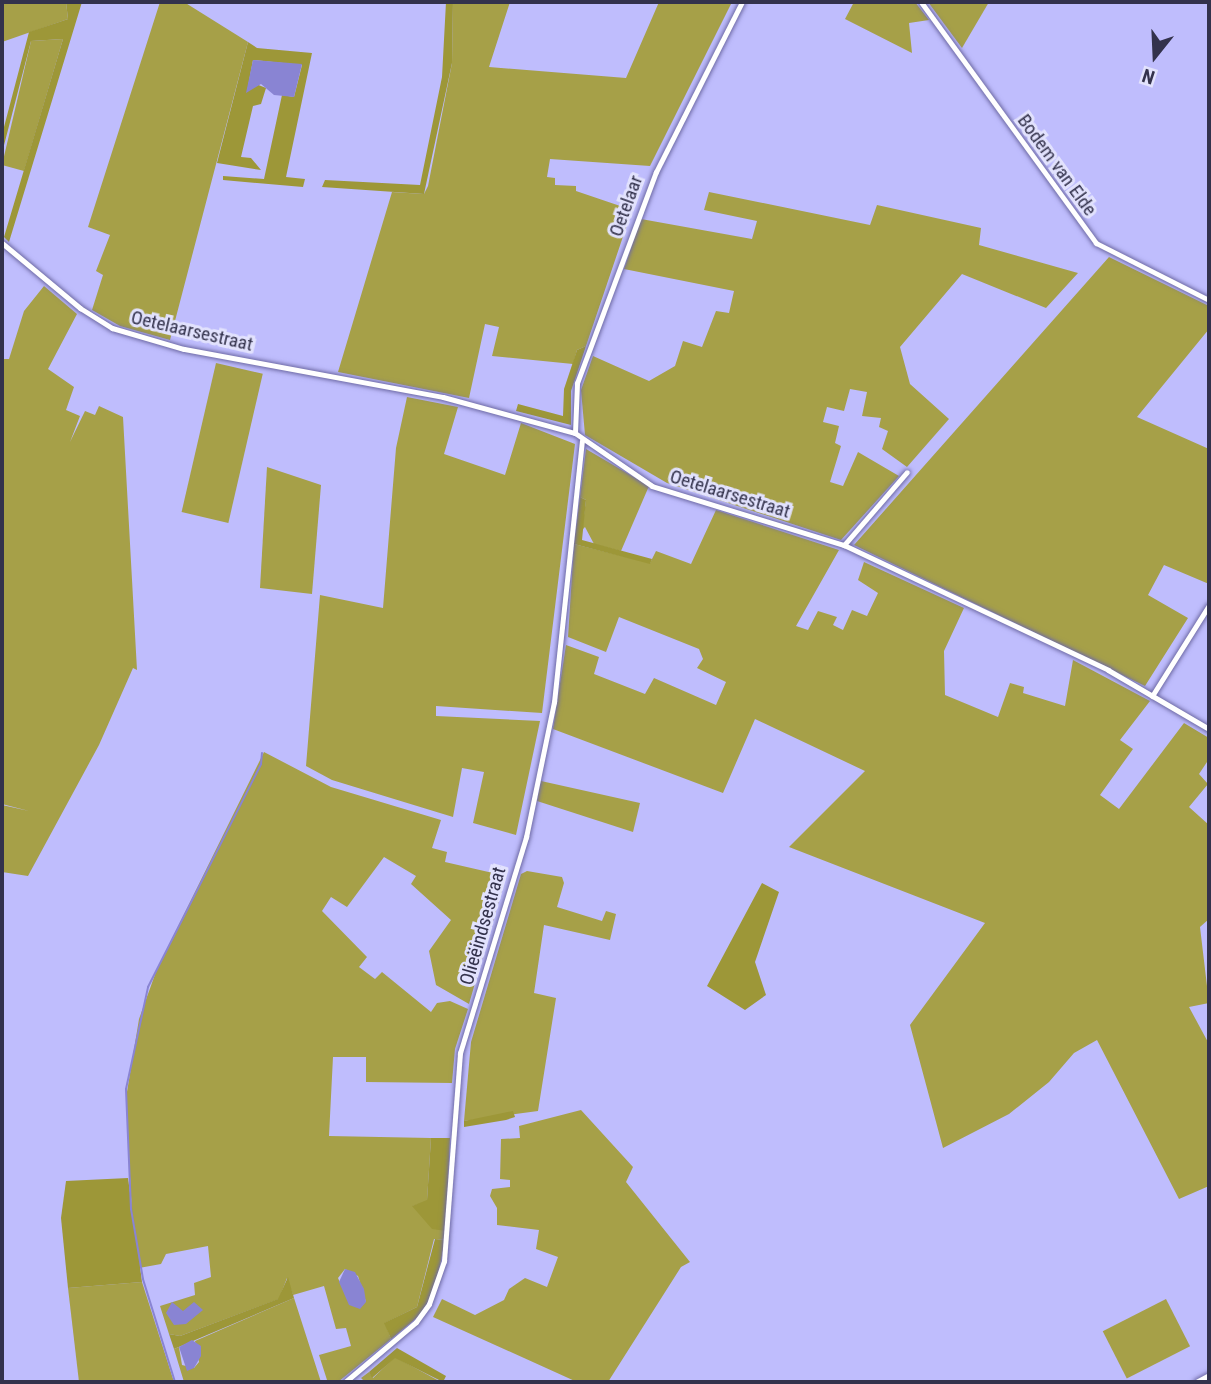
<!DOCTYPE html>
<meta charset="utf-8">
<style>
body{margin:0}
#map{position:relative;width:1211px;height:1384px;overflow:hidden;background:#bfbdfd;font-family:"Roboto Condensed",sans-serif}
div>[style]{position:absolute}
.green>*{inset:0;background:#a6a048;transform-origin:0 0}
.forest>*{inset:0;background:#9d9738}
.water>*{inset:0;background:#8984d3}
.stream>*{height:2px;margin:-1px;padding:0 1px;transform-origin:1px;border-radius:1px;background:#8984d3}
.roads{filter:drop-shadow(0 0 2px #6e6aa5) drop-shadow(0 0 2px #6e6aa5)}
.street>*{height:5px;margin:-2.5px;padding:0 2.5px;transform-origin:2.5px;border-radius:2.5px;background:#fff}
span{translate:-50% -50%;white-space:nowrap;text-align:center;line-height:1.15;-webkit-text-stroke:6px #e2e2fd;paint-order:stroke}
.street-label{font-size:19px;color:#33324c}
.frame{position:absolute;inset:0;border:4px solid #33324c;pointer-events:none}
.north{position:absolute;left:1120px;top:21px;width:70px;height:70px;-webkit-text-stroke:5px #e2e2fd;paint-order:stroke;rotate:198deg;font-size:19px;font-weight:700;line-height:28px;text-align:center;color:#33324c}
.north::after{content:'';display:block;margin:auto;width:24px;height:32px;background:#33324c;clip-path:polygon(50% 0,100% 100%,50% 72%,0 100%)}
</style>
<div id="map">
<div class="green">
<i style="clip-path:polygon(2px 2px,66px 2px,68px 19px,2px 42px)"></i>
<i style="clip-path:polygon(160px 2px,184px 2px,248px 42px,170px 340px,120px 326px,92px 310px,103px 275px,96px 271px,110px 235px,88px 227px)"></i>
<i style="clip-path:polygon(453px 2px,510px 2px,489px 67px,626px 78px,659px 2px,732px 2px,650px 166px,550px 159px,547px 177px,555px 178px,555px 185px,576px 186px,576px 191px,632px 210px,586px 346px,577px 350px,573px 364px,492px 356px,499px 327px,485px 324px,469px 398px,338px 372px,392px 192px,424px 194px,428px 186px,452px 63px)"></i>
<i style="clip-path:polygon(854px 2px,915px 2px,929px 20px,909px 23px,912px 53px,845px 19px)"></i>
<i style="clip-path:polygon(928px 2px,989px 2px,962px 48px)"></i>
<i style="clip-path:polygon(63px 39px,24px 171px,2px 165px,31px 41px)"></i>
<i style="clip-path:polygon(709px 192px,870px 225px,877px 205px,981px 228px,979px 245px,1078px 273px,1046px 308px,962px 274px,900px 347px,910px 384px,949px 419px,907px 467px,882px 449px,888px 431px,879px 427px,881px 418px,862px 416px,867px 392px,850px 389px,844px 411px,827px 407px,823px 422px,839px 426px,835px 443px,841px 446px,830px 482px,843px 486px,858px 452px,899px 476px,841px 540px,667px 483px,585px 435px,581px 390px,593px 356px,649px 381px,675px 366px,683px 341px,702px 347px,716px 311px,729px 313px,734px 291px,624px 269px,641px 219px,752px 239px,757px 221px,704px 210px)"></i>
<i style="clip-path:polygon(1109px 257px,1209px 306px,1209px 329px,1137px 417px,1209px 449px,1209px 584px,1164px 565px,1148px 595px,1188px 618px,1145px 686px,854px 545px)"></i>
<i style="clip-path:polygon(44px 286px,77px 314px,48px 369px,74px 387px,66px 410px,80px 416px,70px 442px,85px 411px,95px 415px,99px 406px,123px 417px,137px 670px,133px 668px,99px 745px,28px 876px,2px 872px,2px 805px,29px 811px,2px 804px,2px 359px,9px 359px,24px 311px)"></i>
<i style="left:216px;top:363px;width:48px;height:153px;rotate:13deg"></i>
<i style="clip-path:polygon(407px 397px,458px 407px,444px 454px,505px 475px,521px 423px,575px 444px,542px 713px,436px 706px,436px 716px,540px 721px,516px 835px,473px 823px,484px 772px,462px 768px,453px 817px,332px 780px,306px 766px,320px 595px,383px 608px,396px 448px)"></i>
<i style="clip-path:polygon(586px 449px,649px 486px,621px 551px,594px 544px,585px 527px,582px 530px,586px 500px,580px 497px)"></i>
<i style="clip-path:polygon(267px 467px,321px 485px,312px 594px,260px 588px)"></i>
<i style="clip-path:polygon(716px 510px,839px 550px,796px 626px,808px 630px,818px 611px,837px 617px,833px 625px,843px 630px,852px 610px,867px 616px,878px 593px,858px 580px,864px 562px,964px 608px,944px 651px,945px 695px,998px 717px,1010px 683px,1024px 687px,1023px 693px,1065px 706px,1073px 660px,1150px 701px,1120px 740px,1133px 749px,1100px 795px,1119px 809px,1184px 723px,1209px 738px,1209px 759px,1199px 774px,1208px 784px,1189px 807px,1209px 825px,1209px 919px,1200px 927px,1209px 1003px,1189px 1007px,1209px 1044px,1209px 1186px,1179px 1199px,1097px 1040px,1074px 1053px,1049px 1082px,1009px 1114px,943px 1148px,910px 1025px,985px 923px,789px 847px,865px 771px,755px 719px,723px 793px,553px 729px,566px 645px,599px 657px,594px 674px,645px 694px,654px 678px,716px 705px,726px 682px,697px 668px,703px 659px,699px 649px,619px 617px,606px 652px,568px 637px,574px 544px,650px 563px,656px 551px,691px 564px)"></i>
<i style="clip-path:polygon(evenodd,264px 752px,331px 787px,441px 820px,432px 848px,447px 852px,445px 862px,506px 876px,469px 1004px,436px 985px,429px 951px,451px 920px,411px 884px,416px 876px,384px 857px,347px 907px,331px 897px,322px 911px,367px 957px,359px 967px,375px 979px,382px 972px,431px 1012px,437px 1003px,450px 1001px,468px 1009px,455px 1049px,452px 1083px,366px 1082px,366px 1057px,333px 1057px,329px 1136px,431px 1138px,427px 1201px,413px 1206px,446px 1231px,445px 1240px,434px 1239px,417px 1307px,385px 1323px,391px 1339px,338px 1382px,327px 1380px,319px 1355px,351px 1346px,346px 1328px,336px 1329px,324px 1286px,293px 1295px,287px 1278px,279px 1299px,180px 1336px,169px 1334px,160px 1306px,195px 1295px,194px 1283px,211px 1277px,208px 1246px,166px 1254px,161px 1264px,139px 1268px,132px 1215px,126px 1098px,139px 1019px,157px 969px,264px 752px,345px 1269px,358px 1276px,366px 1302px,345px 1294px,338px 1278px,345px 1269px)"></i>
<i style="clip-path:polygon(541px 781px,640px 803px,633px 832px,537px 801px)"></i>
<i style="clip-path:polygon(527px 871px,562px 877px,564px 883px,557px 907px,602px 921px,606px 911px,616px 914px,610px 940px,544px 925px,534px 993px,556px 998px,538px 1111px,464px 1121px,471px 1042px,521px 874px)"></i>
<i style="clip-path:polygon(581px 1110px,633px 1167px,626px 1182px,690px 1262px,681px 1267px,608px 1382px,577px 1382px,433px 1317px,442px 1299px,475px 1315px,504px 1300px,509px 1289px,525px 1278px,547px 1287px,558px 1257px,536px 1249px,539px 1230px,497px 1225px,497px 1208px,490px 1196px,492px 1189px,510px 1187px,510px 1180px,500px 1179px,501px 1139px,520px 1138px,519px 1126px)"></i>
<i style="clip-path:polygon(142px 1282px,174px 1382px,79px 1382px,68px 1288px)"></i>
<i style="clip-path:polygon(294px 1298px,321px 1382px,184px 1382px,174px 1349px,179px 1347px,182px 1365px,194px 1368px,199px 1362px,195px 1341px)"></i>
<i style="left:1166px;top:1299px;width:53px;height:71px;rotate:63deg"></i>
<i style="clip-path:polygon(395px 1357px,441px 1382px,365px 1382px,361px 1378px,369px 1372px,373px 1378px)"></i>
</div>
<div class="forest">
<i style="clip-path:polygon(66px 2px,82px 2px,9px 242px,4px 237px,63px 39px,31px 41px,2px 153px,4px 127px,29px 32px,68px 19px)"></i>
<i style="clip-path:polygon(446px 2px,453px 2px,452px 63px,424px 194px,322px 187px,325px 180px,420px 185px,442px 77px)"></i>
<i style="clip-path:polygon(248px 42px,257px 48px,312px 53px,286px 177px,305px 179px,303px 187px,223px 180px,223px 176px,264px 179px,282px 95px,294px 97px,302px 65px,253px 60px,247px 92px,256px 84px,266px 88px,261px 104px,253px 106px,241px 157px,251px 158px,261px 170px,217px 163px)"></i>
<i style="clip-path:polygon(586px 346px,571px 391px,571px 425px,516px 411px,518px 404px,563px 416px,564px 389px,577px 350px)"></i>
<i style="clip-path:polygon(580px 497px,586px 500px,582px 540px,652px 559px,650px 564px,574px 544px)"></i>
<i style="clip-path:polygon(762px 883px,779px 892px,755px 962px,766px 995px,745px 1010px,707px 986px)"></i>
<i style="clip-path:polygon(513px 1111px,515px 1117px,506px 1120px,464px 1127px,464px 1121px)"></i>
<i style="clip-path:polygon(431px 1138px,450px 1138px,446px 1231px,432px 1229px,412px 1206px,427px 1200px)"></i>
<i style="clip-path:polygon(128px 1178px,142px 1282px,68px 1288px,61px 1218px,66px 1181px)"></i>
<i style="clip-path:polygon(435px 1239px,445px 1240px,435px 1290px,420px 1315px,391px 1339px,384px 1323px,417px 1307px)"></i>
<i style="clip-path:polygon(288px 1277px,294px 1298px,174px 1349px,169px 1334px,180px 1336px,278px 1299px)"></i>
<i style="clip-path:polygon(397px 1348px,446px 1376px,443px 1382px,395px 1358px,372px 1378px,369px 1372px)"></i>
</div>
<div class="water">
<i style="clip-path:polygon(253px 60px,302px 64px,294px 97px,274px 95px,261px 84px,246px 93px)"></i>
<i style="clip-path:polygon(345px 1269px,355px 1272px,364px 1289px,366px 1302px,360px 1309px,349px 1305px,339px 1282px)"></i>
<i style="clip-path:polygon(172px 1302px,183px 1311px,194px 1302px,203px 1310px,186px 1324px,174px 1325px,166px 1313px)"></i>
<i style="clip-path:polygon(192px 1340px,201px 1346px,201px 1356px,194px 1368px,187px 1371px,179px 1347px)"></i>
</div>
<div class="stream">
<i style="left:175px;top:1382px;width:108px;rotate:-107.3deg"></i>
<i style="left:143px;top:1279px;width:71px;rotate:-99.7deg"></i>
<i style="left:131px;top:1209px;width:120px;rotate:-92.4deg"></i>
<i style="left:126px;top:1089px;width:104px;rotate:-77.8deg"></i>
<i style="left:148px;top:987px;width:250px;rotate:-63.1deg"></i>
<i style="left:261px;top:764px;width:11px;rotate:-85deg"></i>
</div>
<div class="roads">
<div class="street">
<i style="left:921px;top:2px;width:298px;rotate:54deg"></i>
<i style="left:1096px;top:243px;width:127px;rotate:26.8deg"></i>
<i style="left:2px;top:243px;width:102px;rotate:39.8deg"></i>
<i style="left:80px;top:308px;width:38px;rotate:32deg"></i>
<i style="left:112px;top:328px;width:75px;rotate:16.3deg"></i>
<i style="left:184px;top:349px;width:263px;rotate:10.5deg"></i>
<i style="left:443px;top:397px;width:137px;rotate:15.3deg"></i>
<i style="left:575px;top:433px;width:93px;rotate:34.5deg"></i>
<i style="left:652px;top:486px;width:201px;rotate:17.1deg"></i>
<i style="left:844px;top:545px;width:292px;rotate:25.3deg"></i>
<i style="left:1108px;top:670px;width:117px;rotate:30.3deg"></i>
<i style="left:575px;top:433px;width:50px;rotate:-87.7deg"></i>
<i style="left:577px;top:383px;width:225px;rotate:-69.5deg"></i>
<i style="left:656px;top:172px;width:191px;rotate:-63.2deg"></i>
<i style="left:844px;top:545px;width:96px;rotate:-49.2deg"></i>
<i style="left:1152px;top:696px;width:107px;rotate:-57.9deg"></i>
<i style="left:345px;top:1382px;width:93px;rotate:-40.2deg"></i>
<i style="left:416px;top:1322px;width:22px;rotate:-54deg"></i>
<i style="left:429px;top:1304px;width:46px;rotate:-70.8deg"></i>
<i style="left:444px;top:1261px;width:209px;rotate:-85.6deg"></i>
<i style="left:460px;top:1053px;width:226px;rotate:-73deg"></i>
<i style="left:526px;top:837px;width:138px;rotate:-78.3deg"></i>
<i style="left:554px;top:702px;width:263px;rotate:-83.9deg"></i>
<i style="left:1196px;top:1382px;width:15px;rotate:-28deg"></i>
</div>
</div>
<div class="street-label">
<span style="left:1057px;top:165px;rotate:54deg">Bodem van Elde</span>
<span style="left:626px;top:206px;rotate:-70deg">Oetelaar</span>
<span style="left:192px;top:331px;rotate:13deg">Oetelaarsestraat</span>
<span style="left:730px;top:494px;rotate:17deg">Oetelaarsestraat</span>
<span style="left:483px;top:926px;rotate:-74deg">Olieëindsestraat</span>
</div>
<div class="frame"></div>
<div class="north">N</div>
</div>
